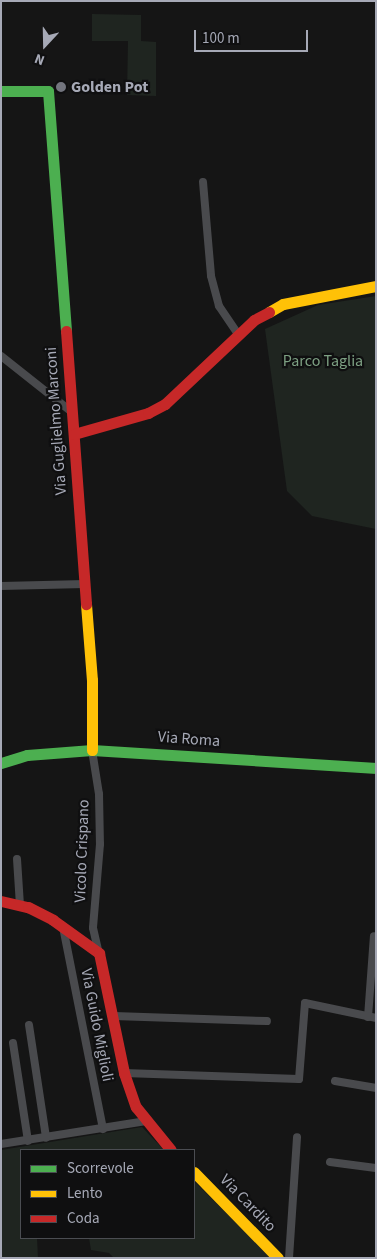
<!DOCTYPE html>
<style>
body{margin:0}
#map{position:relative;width:377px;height:1259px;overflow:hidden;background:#151515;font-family:"Source Sans 3",sans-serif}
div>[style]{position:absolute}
.green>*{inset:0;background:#1f2520}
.street>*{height:8px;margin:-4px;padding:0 4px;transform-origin:4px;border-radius:4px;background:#494a4d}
.fast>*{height:11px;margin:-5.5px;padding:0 5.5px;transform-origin:5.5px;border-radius:5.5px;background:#4caf50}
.slow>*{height:11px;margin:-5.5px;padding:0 5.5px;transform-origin:5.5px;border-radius:5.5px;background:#ffc107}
.jam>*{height:11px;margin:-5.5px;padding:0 5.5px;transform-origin:5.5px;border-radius:5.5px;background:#c62828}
.dots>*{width:14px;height:14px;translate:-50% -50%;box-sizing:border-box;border:2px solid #0f0f10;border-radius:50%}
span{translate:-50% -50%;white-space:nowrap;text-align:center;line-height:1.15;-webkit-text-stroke:4.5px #0f0f10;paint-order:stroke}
.poi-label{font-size:16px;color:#a6a9b6;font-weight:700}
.left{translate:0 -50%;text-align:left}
.park-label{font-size:16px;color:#7da083}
.street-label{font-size:16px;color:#a6a9b6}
.frame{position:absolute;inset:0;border:2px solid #a6a9b6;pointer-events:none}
.legend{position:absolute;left:20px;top:1149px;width:175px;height:90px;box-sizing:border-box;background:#0f0f10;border:1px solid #4b4d52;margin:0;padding:6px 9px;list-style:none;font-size:15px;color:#a6a9b6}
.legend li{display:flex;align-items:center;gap:10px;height:25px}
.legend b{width:25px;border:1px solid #4b4d52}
.north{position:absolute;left:20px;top:20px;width:50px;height:50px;-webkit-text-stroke:4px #0f0f10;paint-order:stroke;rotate:201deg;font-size:14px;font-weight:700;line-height:20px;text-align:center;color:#a6a9b6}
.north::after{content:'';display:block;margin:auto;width:18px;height:22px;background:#a6a9b6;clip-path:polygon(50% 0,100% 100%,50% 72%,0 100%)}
.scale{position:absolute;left:194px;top:30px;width:114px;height:22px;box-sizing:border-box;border:2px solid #a6a9b6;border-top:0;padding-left:6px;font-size:15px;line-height:18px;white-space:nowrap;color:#a6a9b6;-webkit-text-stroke:4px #0f0f10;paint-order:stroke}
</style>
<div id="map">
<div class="green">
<i style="clip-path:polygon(92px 14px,141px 15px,141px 41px,156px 42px,156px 96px,127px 95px,128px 41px,92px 41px)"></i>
<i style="clip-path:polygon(376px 296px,376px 529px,312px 516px,287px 491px,265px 329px,318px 305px)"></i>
<i style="clip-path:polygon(142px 1127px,164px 1150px,21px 1150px,21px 1238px,37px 1238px,38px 1258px,1px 1258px,1px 1150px)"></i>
<i style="clip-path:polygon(194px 1181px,272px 1258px,114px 1258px,109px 1253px,91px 1250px,89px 1238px,194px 1238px)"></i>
</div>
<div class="street">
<i style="left:203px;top:182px;width:94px;rotate:85.1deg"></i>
<i style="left:211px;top:276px;width:31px;rotate:75deg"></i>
<i style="left:219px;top:306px;width:36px;rotate:56deg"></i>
<i style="left:1px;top:356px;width:90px;rotate:38.3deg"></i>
<i style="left:1px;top:586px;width:84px;rotate:-1.4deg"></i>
<i style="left:92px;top:750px;width:45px;rotate:81deg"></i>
<i style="left:99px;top:794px;width:50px;rotate:88.9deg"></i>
<i style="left:100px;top:844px;width:84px;rotate:94.8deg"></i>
<i style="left:93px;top:928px;width:26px;rotate:77deg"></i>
<i style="left:17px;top:859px;width:46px;rotate:86.3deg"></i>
<i style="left:63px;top:927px;width:206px;rotate:78.8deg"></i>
<i style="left:114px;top:1016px;width:153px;rotate:1.9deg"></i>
<i style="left:368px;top:1017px;width:81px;rotate:-85.8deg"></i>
<i style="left:29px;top:1025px;width:114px;rotate:81.4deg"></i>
<i style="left:13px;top:1043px;width:99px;rotate:81.3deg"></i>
<i style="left:124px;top:1073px;width:175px;rotate:2deg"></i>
<i style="left:299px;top:1079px;width:76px;rotate:-85.5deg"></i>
<i style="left:305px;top:1003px;width:73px;rotate:11.9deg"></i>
<i style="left:335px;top:1081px;width:42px;rotate:9.7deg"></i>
<i style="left:1px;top:1144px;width:147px;rotate:-9deg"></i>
<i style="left:330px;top:1162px;width:46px;rotate:7.4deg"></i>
<i style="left:289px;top:1258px;width:121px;rotate:-86.2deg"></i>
</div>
<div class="fast">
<i style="left:1px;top:91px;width:47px"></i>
<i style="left:48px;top:91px;width:241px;rotate:85.7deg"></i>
<i style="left:1px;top:763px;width:27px;rotate:-17deg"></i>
<i style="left:27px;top:755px;width:65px;rotate:-4.4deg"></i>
<i style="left:92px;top:750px;width:285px;rotate:3.6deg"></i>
</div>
<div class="slow">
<i style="left:269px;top:312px;width:16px;rotate:-30deg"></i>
<i style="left:283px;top:304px;width:95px;rotate:-11deg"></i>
<i style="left:86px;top:604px;width:76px;rotate:85.5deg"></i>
<i style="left:92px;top:680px;width:70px;rotate:90deg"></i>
<i style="left:194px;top:1172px;width:120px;rotate:45.7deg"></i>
</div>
<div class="jam">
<i style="left:66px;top:331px;width:274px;rotate:85.8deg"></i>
<i style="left:74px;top:434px;width:77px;rotate:-15.8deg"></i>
<i style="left:148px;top:413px;width:19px;rotate:-28deg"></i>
<i style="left:165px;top:404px;width:122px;rotate:-43.3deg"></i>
<i style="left:254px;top:320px;width:17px;rotate:-28deg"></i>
<i style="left:1px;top:901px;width:28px;rotate:13deg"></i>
<i style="left:28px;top:907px;width:28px;rotate:27deg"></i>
<i style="left:53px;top:920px;width:57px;rotate:35.7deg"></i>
<i style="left:99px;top:953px;width:123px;rotate:78.2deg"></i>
<i style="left:124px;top:1073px;width:36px;rotate:71deg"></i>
<i style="left:136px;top:1107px;width:55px;rotate:50.9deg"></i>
</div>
<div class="dots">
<i style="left:61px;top:87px;background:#73757e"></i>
</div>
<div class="poi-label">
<span class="left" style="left:71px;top:87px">Golden Pot</span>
</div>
<div class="park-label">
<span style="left:323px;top:361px">Parco Taglia</span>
</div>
<div class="street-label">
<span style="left:56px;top:421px;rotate:-94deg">Via Guglielmo Marconi</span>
<span style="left:189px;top:739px;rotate:4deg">Via Roma</span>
<span style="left:82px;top:851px;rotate:-88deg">Vicolo Crispano</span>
<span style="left:97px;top:1025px;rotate:79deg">Via Guido Miglioli</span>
<span style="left:248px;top:1203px;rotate:46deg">Via Cardito</span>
</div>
<div class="frame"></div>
<ul class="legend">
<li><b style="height:6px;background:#4caf50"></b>Scorrevole</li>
<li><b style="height:6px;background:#ffc107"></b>Lento</li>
<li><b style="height:6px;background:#c62828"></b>Coda</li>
</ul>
<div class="north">N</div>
<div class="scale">100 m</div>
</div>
